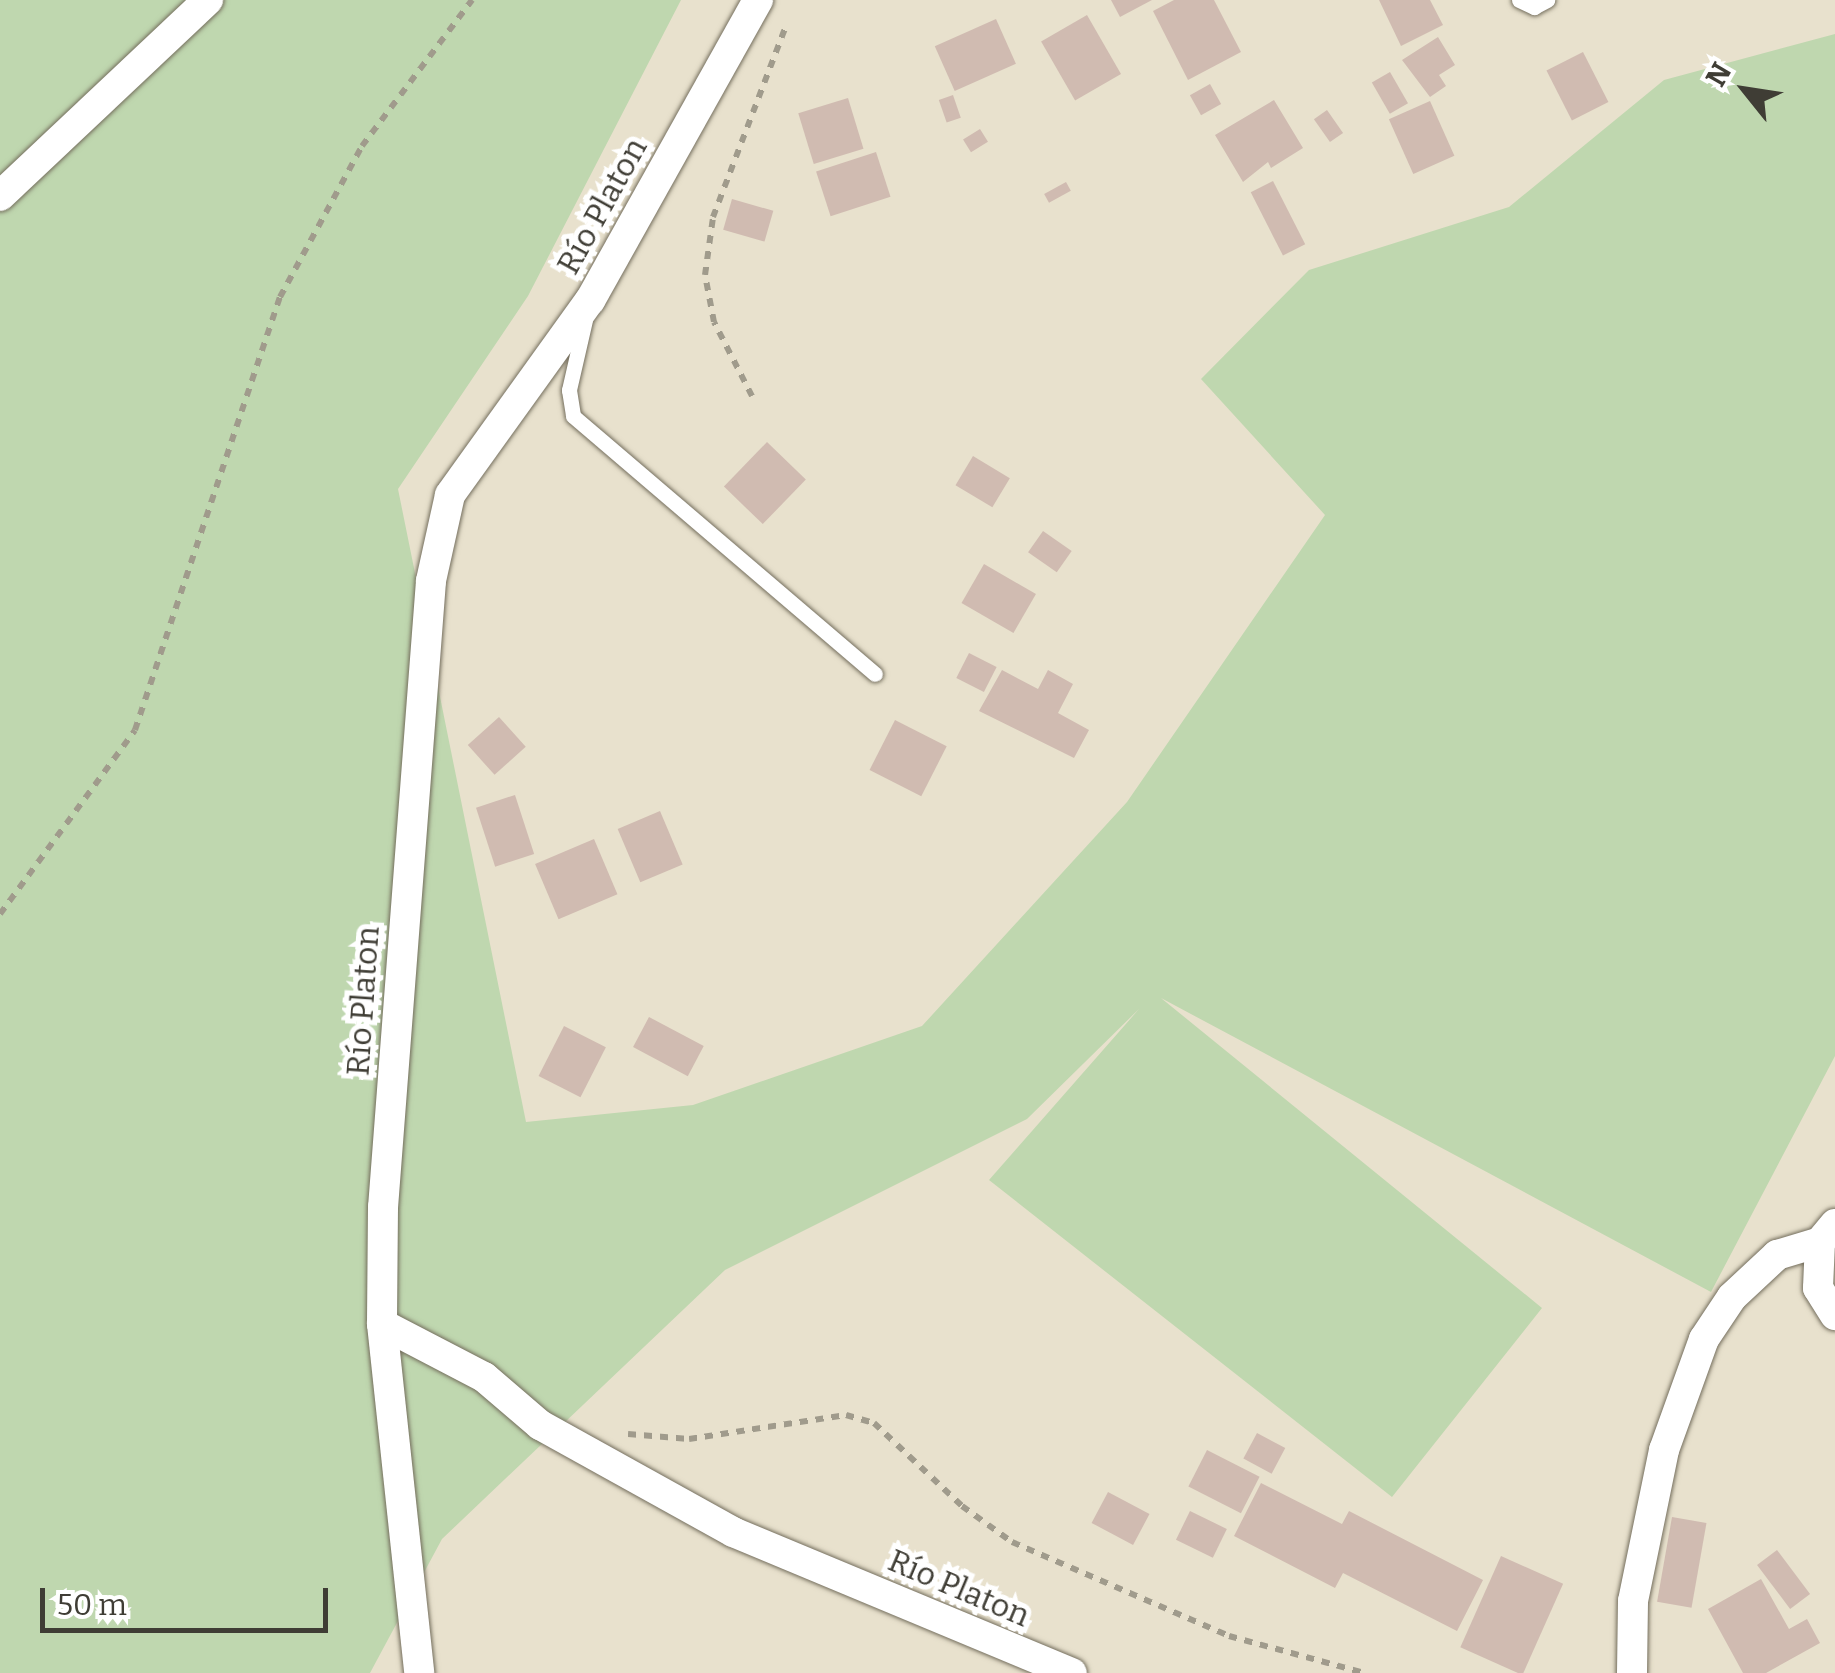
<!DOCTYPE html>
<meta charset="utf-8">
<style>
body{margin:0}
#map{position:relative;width:1835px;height:1673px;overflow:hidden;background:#e8e1cd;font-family:Bitter,serif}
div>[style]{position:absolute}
.green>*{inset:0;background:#bfd7af}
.building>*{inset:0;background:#d0bbb1;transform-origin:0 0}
.path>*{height:6px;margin-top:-3px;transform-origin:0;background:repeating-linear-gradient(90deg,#a09b8c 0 8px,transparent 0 16px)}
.roads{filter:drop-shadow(0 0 2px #746e5d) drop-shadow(0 0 2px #746e5d)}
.service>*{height:15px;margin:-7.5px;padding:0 7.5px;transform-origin:7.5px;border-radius:7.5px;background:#fff}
.minor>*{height:30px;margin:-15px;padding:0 15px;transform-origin:15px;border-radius:15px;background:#fff}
span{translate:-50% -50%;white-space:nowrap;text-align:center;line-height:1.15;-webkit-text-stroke:10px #fff;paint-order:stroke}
.street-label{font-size:32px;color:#3f3d35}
.north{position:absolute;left:1695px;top:40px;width:100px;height:100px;-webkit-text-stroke:8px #fff;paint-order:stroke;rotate:300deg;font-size:28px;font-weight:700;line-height:40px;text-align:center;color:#3f3d35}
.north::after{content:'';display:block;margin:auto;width:35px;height:45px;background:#3f3d35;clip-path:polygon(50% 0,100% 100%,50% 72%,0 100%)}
.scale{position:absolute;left:40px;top:1588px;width:288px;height:45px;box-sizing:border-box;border:5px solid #3f3d35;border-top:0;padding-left:12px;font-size:30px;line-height:35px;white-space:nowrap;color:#3f3d35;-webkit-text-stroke:8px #fff;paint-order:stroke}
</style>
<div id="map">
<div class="green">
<i style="clip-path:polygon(0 0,681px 0,528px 296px,398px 489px,526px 1122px,693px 1105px,922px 1026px,1127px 802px,1325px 515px,1201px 379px,1309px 270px,1509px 207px,1664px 80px,1835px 34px,1835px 1056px,1711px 1292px,1161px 998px,1542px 1308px,1392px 1497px,989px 1180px,1139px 1009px,1027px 1119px,725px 1270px,442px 1539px,370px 1673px,0 1673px)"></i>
</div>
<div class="building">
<i style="clip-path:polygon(1111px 0,1152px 0,1120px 17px)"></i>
<i style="clip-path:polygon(1174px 0,1214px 0,1241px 52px,1188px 80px,1153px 11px)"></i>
<i style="clip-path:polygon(1379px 0,1430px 0,1443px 25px,1401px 46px)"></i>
<i style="left:1087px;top:15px;width:68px;height:53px;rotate:60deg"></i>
<i style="left:996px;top:19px;width:49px;height:67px;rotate:66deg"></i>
<i style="clip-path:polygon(1438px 37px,1455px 65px,1439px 75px,1446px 86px,1430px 97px,1402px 60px)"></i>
<i style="left:1583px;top:52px;width:56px;height:41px;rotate:63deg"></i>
<i style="left:1390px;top:72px;width:36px;height:21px;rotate:60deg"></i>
<i style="left:1210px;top:84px;width:23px;height:23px;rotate:61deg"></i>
<i style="left:953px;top:95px;width:24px;height:15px;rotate:71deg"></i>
<i style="left:848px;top:98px;width:53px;height:52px;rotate:73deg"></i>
<i style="clip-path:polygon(1274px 100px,1303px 148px,1271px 168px,1268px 162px,1243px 182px,1215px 135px)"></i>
<i style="left:1430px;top:101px;width:60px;height:45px;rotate:66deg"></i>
<i style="left:1327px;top:110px;width:28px;height:16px;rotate:55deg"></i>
<i style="left:980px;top:129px;width:15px;height:20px;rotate:58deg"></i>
<i style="left:876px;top:152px;width:47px;height:63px;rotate:72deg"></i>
<i style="left:1273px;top:181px;width:71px;height:25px;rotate:63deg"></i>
<i style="left:1066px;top:182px;width:10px;height:25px;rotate:61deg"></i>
<i style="left:732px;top:199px;width:43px;height:32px;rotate:16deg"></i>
<i style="left:767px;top:442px;width:54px;height:62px;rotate:44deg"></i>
<i style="left:973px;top:456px;width:43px;height:34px;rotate:31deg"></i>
<i style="left:1043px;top:531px;width:35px;height:26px;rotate:35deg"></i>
<i style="left:984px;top:564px;width:60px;height:45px;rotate:30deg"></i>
<i style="left:969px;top:653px;width:31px;height:28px;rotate:27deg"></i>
<i style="clip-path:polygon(1002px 670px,1038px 689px,1048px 670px,1073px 684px,1058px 713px,1089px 730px,1074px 758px,979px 711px)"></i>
<i style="left:499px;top:717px;width:40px;height:42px;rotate:48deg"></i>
<i style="left:895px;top:720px;width:58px;height:56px;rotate:27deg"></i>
<i style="left:515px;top:795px;width:62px;height:41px;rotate:72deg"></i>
<i style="left:660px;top:811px;width:58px;height:46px;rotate:67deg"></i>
<i style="left:594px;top:839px;width:60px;height:64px;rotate:67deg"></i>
<i style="left:649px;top:1017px;width:62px;height:34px;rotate:28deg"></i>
<i style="left:564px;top:1026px;width:47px;height:56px;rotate:27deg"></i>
<i style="left:1257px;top:1433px;width:32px;height:29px;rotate:28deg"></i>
<i style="left:1207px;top:1450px;width:59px;height:41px;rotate:27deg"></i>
<i style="clip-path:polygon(1261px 1483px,1342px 1524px,1349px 1511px,1483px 1580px,1457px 1631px,1343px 1573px,1335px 1588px,1234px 1536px)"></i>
<i style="left:1108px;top:1492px;width:47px;height:35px;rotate:28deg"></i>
<i style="left:1190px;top:1511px;width:41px;height:32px;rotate:26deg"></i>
<i style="left:1672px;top:1517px;width:35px;height:86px;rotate:10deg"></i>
<i style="left:1777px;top:1550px;width:55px;height:25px;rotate:53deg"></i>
<i style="left:1501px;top:1556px;width:68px;height:100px;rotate:24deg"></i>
<i style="clip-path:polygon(1761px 1579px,1789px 1629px,1807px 1619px,1820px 1643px,1766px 1673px,1743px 1673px,1708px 1609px)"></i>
</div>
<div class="path">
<i style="left:752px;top:396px;width:83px;rotate:-117.2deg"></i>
<i style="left:714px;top:322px;width:48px;rotate:-100.8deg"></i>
<i style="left:705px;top:275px;width:59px;rotate:-82.1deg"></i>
<i style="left:713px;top:217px;width:204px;rotate:-69.1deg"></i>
<i style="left:0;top:914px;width:228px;rotate:-53.7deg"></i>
<i style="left:135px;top:730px;width:457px;rotate:-71.5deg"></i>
<i style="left:280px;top:297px;width:172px;rotate:-61.5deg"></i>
<i style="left:362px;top:146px;width:183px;rotate:-53deg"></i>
<i style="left:628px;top:1434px;width:61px;rotate:4.7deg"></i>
<i style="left:689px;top:1439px;width:159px;rotate:-8.7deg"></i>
<i style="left:846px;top:1415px;width:29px;rotate:16deg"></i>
<i style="left:874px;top:1423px;width:121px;rotate:43.3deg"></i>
<i style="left:962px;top:1506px;width:62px;rotate:35.8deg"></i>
<i style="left:1012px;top:1542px;width:236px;rotate:23.4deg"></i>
<i style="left:1229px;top:1636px;width:140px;rotate:15.3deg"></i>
</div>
<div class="roads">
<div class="service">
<i style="left:1519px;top:0;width:17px;rotate:25deg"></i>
<i style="left:1534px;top:7px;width:15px;rotate:-28deg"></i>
<i style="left:585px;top:320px;width:72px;rotate:102.9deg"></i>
<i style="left:569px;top:390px;width:26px;rotate:81deg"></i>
<i style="left:573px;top:416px;width:397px;rotate:40.5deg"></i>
</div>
<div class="minor">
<i style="left:758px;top:0;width:344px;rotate:119.2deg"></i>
<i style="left:590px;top:300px;width:240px;rotate:125.7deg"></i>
<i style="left:450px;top:495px;width:88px;rotate:102.5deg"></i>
<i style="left:431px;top:581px;width:628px;rotate:94.38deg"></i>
<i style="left:383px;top:1207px;width:117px;rotate:90.5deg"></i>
<i style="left:382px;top:1324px;width:115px;rotate:27.5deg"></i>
<i style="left:484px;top:1377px;width:74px;rotate:40.6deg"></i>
<i style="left:540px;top:1425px;width:221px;rotate:29deg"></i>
<i style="left:733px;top:1532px;width:367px;rotate:22.6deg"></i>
<i style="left:0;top:196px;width:286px;rotate:-43.3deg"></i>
<i style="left:1835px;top:1224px;width:23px;rotate:130deg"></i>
<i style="left:1820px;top:1242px;width:46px;rotate:92.5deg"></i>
<i style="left:1818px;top:1288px;width:32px;rotate:58deg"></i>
<i style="left:382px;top:1324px;width:351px;rotate:83.9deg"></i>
<i style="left:1632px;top:1673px;width:72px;rotate:-89.2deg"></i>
<i style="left:1633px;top:1601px;width:154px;rotate:-78.4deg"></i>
<i style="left:1664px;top:1450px;width:118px;rotate:-70.2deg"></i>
<i style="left:1704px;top:1339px;width:50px;rotate:-56.3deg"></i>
<i style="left:1732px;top:1297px;width:62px;rotate:-43deg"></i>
<i style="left:1777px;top:1255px;width:45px;rotate:-16.8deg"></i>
</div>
</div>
<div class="street-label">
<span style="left:602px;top:206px;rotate:-61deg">Río Platon</span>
<span style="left:363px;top:1001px;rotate:-86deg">Río Platon</span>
<span style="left:959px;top:1588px;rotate:23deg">Río Platon</span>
</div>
<div class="north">N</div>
<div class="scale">50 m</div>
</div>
